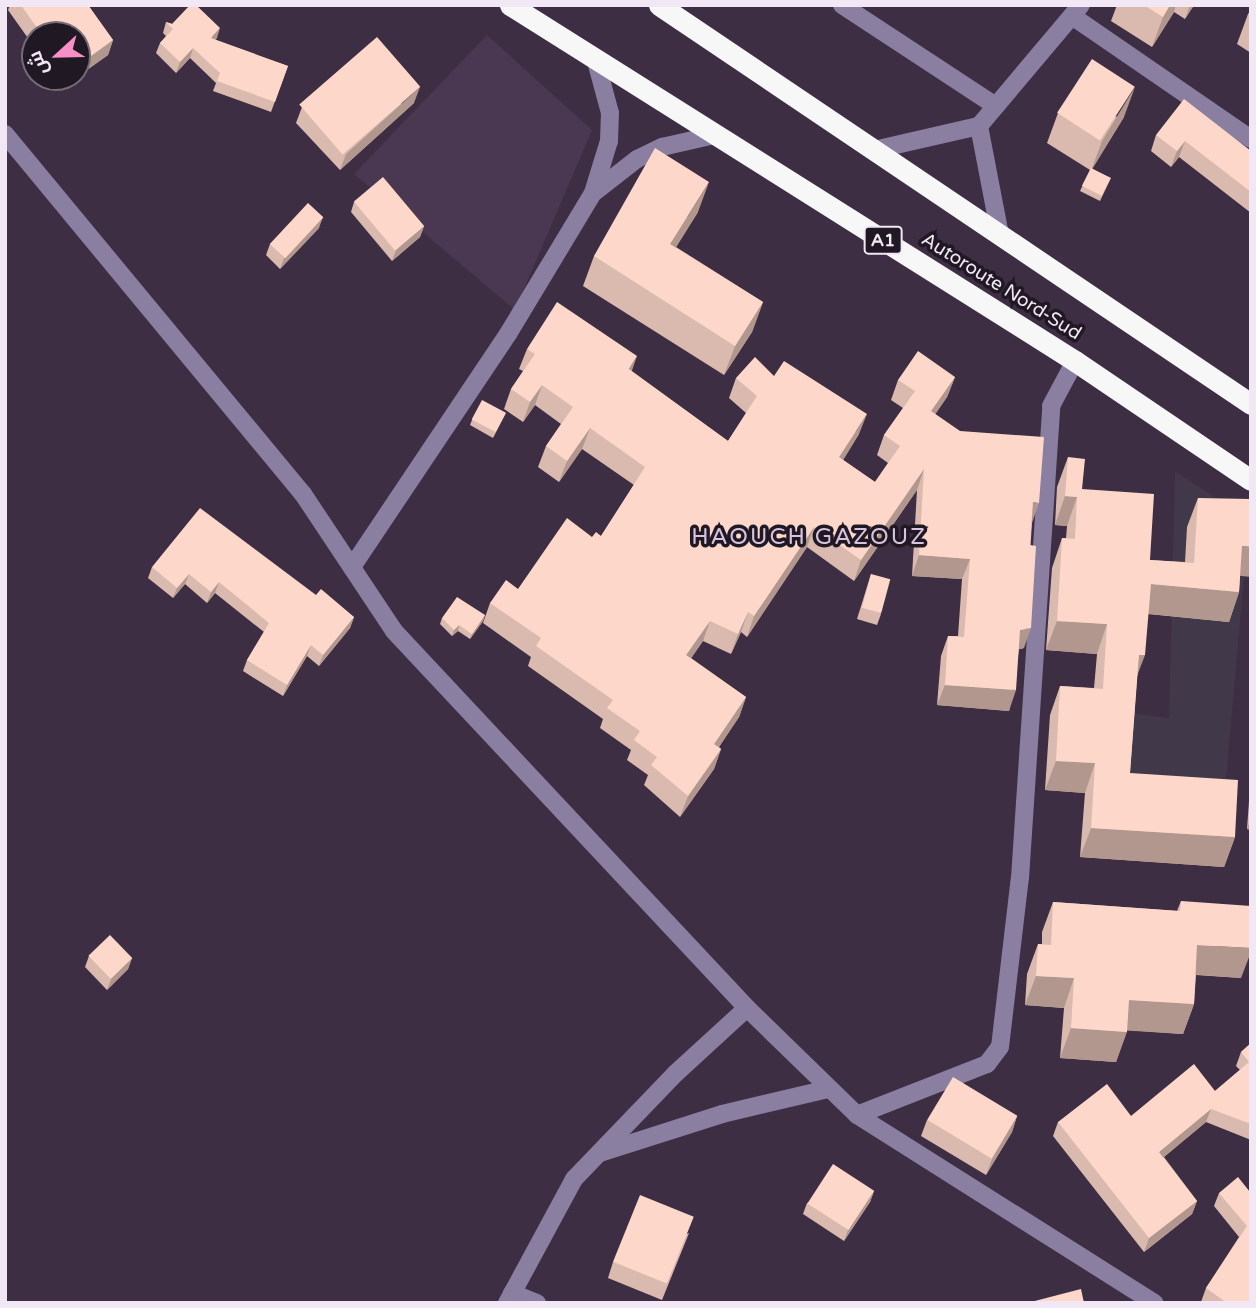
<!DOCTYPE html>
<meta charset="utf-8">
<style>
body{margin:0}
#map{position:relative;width:1256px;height:1308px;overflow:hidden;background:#3e2e43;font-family:"Varela Round",Cairo,sans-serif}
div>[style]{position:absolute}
.commercial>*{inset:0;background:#413849}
.built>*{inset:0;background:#4a3751}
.minor>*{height:18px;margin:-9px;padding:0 9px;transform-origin:9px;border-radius:9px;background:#8a7fa1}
.highway>*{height:21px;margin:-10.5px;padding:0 10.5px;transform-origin:10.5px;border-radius:10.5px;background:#f7f7f7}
.wall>*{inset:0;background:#dabaae}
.shaded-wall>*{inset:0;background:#b1978d}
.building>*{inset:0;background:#fdd8ca;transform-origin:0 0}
span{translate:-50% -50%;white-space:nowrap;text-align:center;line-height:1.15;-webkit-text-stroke:7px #201923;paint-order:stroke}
.shield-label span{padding:2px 5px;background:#201923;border:2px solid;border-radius:5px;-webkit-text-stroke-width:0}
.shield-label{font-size:18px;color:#f2e8f5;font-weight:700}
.street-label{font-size:19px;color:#f2e8f5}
.quarter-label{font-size:23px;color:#d7c3dd;letter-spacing:2px}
.frame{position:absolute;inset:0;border:7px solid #f2e8f5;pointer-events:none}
.north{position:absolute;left:21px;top:21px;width:70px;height:70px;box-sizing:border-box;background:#201923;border:2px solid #746c77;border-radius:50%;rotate:248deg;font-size:19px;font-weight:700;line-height:28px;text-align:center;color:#f2e8f5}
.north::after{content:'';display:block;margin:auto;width:24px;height:32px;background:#f98fc9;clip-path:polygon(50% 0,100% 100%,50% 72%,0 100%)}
</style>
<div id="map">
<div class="commercial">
<i style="clip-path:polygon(1175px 471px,1249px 520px,1223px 814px,1095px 802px,1104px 710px,1169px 718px)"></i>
</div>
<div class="built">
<i style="clip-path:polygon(487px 35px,592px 130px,515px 310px,354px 174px)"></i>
</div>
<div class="minor">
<i style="left:842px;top:5px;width:184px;rotate:33.3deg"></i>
<i style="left:1072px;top:16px;width:217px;rotate:34.5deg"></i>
<i style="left:979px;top:126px;width:111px;rotate:79.1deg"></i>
<i style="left:5px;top:134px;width:467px;rotate:50.4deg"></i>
<i style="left:303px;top:494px;width:164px;rotate:56.4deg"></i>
<i style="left:394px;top:631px;width:516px;rotate:46.88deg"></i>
<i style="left:747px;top:1008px;width:153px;rotate:44.2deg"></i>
<i style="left:857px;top:1115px;width:352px;rotate:32.3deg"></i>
<i style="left:874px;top:150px;width:108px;rotate:-12.9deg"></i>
<i style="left:979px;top:126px;width:158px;rotate:-49.9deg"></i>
<i style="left:596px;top:191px;width:52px;rotate:-38deg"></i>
<i style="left:637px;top:159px;width:28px;rotate:-26deg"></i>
<i style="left:662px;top:147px;width:54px;rotate:-12.8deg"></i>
<i style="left:352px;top:567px;width:280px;rotate:-56.2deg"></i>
<i style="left:508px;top:334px;width:165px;rotate:-58.9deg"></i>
<i style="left:593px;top:193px;width:54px;rotate:-72.9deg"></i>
<i style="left:609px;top:141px;width:28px;rotate:-88deg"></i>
<i style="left:610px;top:113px;width:54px;rotate:-105.1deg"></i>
<i style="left:857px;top:1115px;width:140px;rotate:-21.4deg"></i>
<i style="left:987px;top:1064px;width:21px;rotate:-53deg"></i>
<i style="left:1000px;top:1047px;width:170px;rotate:-83.3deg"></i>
<i style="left:1020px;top:878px;width:473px;rotate:-86.2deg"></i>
<i style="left:1051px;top:406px;width:51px;rotate:-61.9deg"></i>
<i style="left:600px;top:1153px;width:128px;rotate:-17.7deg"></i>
<i style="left:722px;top:1114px;width:109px;rotate:-13.3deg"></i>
<i style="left:512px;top:1293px;width:27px;rotate:22deg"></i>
<i style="left:507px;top:1303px;width:141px;rotate:-61.6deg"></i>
<i style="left:574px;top:1179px;width:147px;rotate:-46.1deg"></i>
<i style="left:676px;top:1073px;width:96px;rotate:-42.5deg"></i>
</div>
<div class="highway">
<i style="left:510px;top:5px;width:668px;rotate:32.21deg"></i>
<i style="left:1075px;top:361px;width:212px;rotate:34.1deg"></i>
<i style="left:659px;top:5px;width:714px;rotate:33.98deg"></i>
</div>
<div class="wall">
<i style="clip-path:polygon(10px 5px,88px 5px,113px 40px,108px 55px,63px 87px,55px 77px,77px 77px,77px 35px,35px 35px,35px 48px,8px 10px)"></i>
<i style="clip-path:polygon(1117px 5px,1194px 5px,1185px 19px,1174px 12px,1152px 47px,1111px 21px)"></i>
<i style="clip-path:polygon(1251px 9px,1251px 53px,1237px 44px,1248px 14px)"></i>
<i style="clip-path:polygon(166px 22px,217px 38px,215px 40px,288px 66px,271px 112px,213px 91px,216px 83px,190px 58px,176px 73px,156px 53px,160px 43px,166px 36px,163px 33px)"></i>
<i style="clip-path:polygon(414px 103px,340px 170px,296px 123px,302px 107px)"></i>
<i style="clip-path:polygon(1058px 113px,1124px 117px,1092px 169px,1111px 178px,1100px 201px,1080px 191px,1090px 170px,1047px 143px)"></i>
<i style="clip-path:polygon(1156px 135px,1251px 151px,1251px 213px,1179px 157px,1171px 167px,1151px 151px)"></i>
<i style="clip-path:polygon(354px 202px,424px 226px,420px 237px,392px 261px,351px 212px)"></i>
<i style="clip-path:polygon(698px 212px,676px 247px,763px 302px,752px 332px,724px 375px,583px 286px,594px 256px)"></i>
<i style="clip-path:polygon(319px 228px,280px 269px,266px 255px,270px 244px)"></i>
<i style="clip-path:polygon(527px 349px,631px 371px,728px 441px,746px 413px,729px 398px,736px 378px,774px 376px,859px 434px,843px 460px,875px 482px,888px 463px,877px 455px,884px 435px,903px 408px,891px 400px,898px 380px,955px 377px,947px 397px,935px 414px,1032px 523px,1024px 648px,1019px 649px,1009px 711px,937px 705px,941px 656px,948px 636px,958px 636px,962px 579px,912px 576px,917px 490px,854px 581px,807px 547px,747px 637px,741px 632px,731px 654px,703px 641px,691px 658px,746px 697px,739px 717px,719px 747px,721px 749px,714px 769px,680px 817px,644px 785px,648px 775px,627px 760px,631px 750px,600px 728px,603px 719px,528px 666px,531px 657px,483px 623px,490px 603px,518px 589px,592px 537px,601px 536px,634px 485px,582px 449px,559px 482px,538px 467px,546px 446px,561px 424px,535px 405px,523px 422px,504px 409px,511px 389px,523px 371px,519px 369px)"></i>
<i style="clip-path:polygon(506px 413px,493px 438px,470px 425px,472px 420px)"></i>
<i style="clip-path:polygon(1068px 457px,1082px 489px,1150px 560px,1185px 562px,1187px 527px,1198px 498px,1240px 576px,1239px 592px,1229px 622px,1148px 614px,1137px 677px,1130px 773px,1235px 837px,1224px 867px,1080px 857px,1085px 793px,1045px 790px,1050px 715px,1060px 686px,1094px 688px,1097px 654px,1046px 650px,1052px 568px,1062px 538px,1066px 538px,1067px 526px,1055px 525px,1057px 487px)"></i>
<i style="clip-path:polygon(152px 567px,316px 595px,354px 617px,350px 628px,319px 666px,307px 656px,283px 696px,243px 671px,247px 660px,264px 632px,215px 593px,207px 603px,185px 584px,173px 598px,148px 578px)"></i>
<i style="clip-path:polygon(871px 574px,881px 614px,877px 625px,857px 619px)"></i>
<i style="clip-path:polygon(485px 615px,483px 621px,470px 639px,458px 631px,452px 636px,440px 624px,442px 618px)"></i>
<i style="clip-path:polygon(1251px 774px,1251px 830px,1247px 829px)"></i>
<i style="clip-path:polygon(1181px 901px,1241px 978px,1196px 975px,1194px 1004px,1183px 1034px,1127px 1030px,1116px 1062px,1060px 1058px,1064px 1008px,1025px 1005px,1027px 974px,1038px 944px,1042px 944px,1042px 932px,1053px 902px,1177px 911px)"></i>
<i style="clip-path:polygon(89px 956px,132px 958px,128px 969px,107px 990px,85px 967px)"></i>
<i style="clip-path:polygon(1251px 1043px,1251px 1140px,1206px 1122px,1164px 1157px,1197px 1201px,1192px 1214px,1144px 1252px,1053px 1136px,1058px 1122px,1131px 1116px,1215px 1091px,1240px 1070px,1236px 1066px,1241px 1052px)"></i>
<i style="clip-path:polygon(1017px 1116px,1012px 1132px,986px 1175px,921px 1136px,927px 1120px)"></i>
<i style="clip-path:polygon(874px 1191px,870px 1202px,844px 1241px,803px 1214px,807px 1203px)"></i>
<i style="clip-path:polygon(1250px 1192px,1251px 1303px,1202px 1303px,1201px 1302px,1206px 1288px,1239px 1237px,1214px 1206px,1219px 1193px)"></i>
<i style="clip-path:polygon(689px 1233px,662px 1300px,608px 1278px,613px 1262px)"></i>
</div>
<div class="shaded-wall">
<i style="clip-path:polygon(1170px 5px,1176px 5px,1174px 12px,1152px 47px,1163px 17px)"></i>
<i style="clip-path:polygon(1190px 5px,1194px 5px,1185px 19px)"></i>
<i style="clip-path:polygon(220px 28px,217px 38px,207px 49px,211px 38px)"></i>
<i style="clip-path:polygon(113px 40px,108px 55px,63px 87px,66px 77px,77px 77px,77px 66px)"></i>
<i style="clip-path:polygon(193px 48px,190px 58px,176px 73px,180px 62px)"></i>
<i style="clip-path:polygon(420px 87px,414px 103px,340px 170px,346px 154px)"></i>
<i style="clip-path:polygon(1135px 87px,1124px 117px,1091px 171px,1102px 141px)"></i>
<i style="clip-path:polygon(1185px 141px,1179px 157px,1171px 167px,1177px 151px)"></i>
<i style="clip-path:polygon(709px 182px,698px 212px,660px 273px,670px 244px)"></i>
<i style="clip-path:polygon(323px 217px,319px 228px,280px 269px,284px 258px)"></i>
<i style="clip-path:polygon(424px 226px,420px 237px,392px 261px,396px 250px)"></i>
<i style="clip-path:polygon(763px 302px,752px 332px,724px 375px,735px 346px)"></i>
<i style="clip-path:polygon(637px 356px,630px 376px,629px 369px)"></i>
<i style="clip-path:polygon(955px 377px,947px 397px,924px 431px,931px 411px)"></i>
<i style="clip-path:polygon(542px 385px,535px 405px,523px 422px,530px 402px)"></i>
<i style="clip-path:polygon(867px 414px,859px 434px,832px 478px,839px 457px)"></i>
<i style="clip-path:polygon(590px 428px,582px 449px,559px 482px,567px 461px)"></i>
<i style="clip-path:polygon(924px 469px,917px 490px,854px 581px,861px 560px)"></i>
<i style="clip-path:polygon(1065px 496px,1077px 497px,1067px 526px,1055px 525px)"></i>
<i style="clip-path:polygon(1033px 502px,1039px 503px,1032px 523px,1025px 522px)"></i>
<i style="clip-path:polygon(814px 527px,807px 547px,747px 637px,754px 616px)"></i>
<i style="clip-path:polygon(1242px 546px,1251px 547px,1251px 577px,1232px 575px)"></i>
<i style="clip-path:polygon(919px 555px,970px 559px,962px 579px,912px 576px)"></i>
<i style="clip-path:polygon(189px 574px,185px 584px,173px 598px,177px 588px)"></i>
<i style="clip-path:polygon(219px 582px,215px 593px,207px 603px,211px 592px)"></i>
<i style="clip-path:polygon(1151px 584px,1239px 592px,1229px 622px,1140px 613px)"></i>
<i style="clip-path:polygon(748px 612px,741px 632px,731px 654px,738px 634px)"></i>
<i style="clip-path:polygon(485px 615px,483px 621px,470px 639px,472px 634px)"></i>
<i style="clip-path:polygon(354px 617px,350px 628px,319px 666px,323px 655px)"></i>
<i style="clip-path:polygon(710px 621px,703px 641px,679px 676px,686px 655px)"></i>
<i style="clip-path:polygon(1057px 621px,1107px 624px,1097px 654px,1046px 650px)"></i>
<i style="clip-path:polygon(459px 625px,458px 631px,452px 636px,454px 630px)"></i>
<i style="clip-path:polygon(1031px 628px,1024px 648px,1013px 651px,1020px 630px)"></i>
<i style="clip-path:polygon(311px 645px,307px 656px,283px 696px,287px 685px)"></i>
<i style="clip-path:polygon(1139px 655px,1145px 655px,1134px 684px)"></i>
<i style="clip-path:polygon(945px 685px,1016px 690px,1009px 711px,937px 705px)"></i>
<i style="clip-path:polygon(746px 697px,739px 717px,707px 764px,714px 744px)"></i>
<i style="clip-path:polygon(721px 749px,714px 769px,680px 817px,688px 796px)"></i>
<i style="clip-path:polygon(1056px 761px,1095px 763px,1085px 793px,1045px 790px)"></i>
<i style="clip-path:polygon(1251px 819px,1251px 830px,1247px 829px)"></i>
<i style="clip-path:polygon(1091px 828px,1235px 837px,1224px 867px,1080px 857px)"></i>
<i style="clip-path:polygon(1197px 945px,1251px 948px,1251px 952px,1241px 978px,1187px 974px)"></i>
<i style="clip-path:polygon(132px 958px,128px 969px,107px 990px,111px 979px)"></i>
<i style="clip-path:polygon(1036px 976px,1074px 978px,1064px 1008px,1025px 1005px)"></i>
<i style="clip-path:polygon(1129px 1000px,1194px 1004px,1183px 1034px,1118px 1030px)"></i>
<i style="clip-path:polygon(1071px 1028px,1127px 1032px,1116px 1062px,1060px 1058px)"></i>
<i style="clip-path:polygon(1211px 1109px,1206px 1122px,1154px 1165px,1159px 1152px)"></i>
<i style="clip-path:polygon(1017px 1116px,1012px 1132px,986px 1175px,992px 1159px)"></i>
<i style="clip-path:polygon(874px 1191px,870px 1202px,844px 1241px,848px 1230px)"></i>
<i style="clip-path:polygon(1197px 1201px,1192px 1214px,1144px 1252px,1149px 1238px)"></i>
</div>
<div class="building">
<i style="clip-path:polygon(21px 5px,88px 5px,113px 40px,77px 66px,77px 35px,42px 35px)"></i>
<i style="clip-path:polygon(190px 5px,196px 5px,220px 28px,211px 38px,288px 66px,275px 102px,217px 81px,220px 73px,193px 48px,180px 62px,160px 43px,173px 29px,166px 22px,172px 24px)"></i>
<i style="clip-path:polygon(1144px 5px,1170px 5px,1163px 17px)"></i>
<i style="left:377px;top:37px;width:66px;height:103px;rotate:49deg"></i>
<i style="left:1092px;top:59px;width:51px;height:64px;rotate:33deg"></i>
<i style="clip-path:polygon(1184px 99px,1251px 151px,1251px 192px,1185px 141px,1177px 151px,1156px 135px)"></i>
<i style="clip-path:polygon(655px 148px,709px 182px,670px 244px,763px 302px,735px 346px,594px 256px)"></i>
<i style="left:1091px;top:168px;width:22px;height:20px;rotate:27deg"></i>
<i style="left:383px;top:177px;width:64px;height:38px;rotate:50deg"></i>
<i style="left:308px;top:203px;width:21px;height:56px;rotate:43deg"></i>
<i style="clip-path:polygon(557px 302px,637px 356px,629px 369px,728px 441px,757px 396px,736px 378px,755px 357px,774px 376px,784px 361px,867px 414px,839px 457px,875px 482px,900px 446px,884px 435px,915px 391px,898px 380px,918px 351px,955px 377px,931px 411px,960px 431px,1044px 437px,1039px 503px,1033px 502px,1030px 545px,1036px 546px,1031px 628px,1020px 630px,1016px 690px,945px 685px,948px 636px,964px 637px,970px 559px,919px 555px,924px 469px,861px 560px,814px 527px,754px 616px,748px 612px,738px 634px,710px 621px,686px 655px,746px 697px,714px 744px,721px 749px,688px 796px,651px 765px,657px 757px,634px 740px,640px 731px,607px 708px,613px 700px,536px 646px,541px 638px,490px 603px,506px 580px,518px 589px,567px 518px,592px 537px,596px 532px,601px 536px,645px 467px,590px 428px,567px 461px,546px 446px,573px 407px,542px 385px,530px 402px,511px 389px,535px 354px,527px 349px)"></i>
<i style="left:482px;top:400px;width:27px;height:22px;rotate:28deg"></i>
<i style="clip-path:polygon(1068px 457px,1085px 459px,1082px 489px,1154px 494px,1150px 560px,1194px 563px,1198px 498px,1251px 499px,1251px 547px,1242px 546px,1239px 592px,1151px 584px,1145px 655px,1139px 655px,1130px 773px,1238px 780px,1235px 837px,1091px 828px,1095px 763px,1056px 761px,1060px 686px,1103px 689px,1107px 624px,1057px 621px,1062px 538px,1075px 539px,1077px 497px,1065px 496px)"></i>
<i style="clip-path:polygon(200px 508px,316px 595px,321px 589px,354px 617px,323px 655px,311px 645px,287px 685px,247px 660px,269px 623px,219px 582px,211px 592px,189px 574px,177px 588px,152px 567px)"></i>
<i style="left:871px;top:574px;width:20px;height:35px;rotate:15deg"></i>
<i style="clip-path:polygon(457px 597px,485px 615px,472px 634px,459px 625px,454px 630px,442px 618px)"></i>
<i style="clip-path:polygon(1181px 901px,1251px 906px,1251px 948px,1197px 945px,1194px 1004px,1129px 1000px,1127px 1032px,1071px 1028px,1074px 978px,1036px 976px,1038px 944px,1051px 945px,1053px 902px,1180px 911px)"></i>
<i style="left:110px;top:935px;width:32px;height:30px;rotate:46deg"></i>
<i style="clip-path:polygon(1251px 1043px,1251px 1124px,1211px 1109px,1159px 1152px,1197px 1201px,1149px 1238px,1058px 1122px,1107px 1084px,1131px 1116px,1194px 1064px,1215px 1091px,1249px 1062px,1241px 1052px)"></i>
<i style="left:953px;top:1077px;width:75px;height:50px;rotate:31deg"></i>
<i style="left:833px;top:1164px;width:49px;height:47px;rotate:33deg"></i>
<i style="clip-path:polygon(1238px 1177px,1250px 1192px,1251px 1191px,1251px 1298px,1247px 1303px,1227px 1303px,1206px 1288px,1247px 1226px,1219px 1193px)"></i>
<i style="left:640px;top:1195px;width:58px;height:72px;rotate:22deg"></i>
<i style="clip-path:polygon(1081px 1289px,1084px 1303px,1027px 1303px)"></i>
</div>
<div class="shield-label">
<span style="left:883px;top:240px">A1</span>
</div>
<div class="street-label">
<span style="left:1001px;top:287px;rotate:32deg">Autoroute Nord-Sud</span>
</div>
<div class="quarter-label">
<span style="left:809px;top:537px">HAOUCH GAZOUZ</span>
</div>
<div class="frame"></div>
<div class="north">ش</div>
</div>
